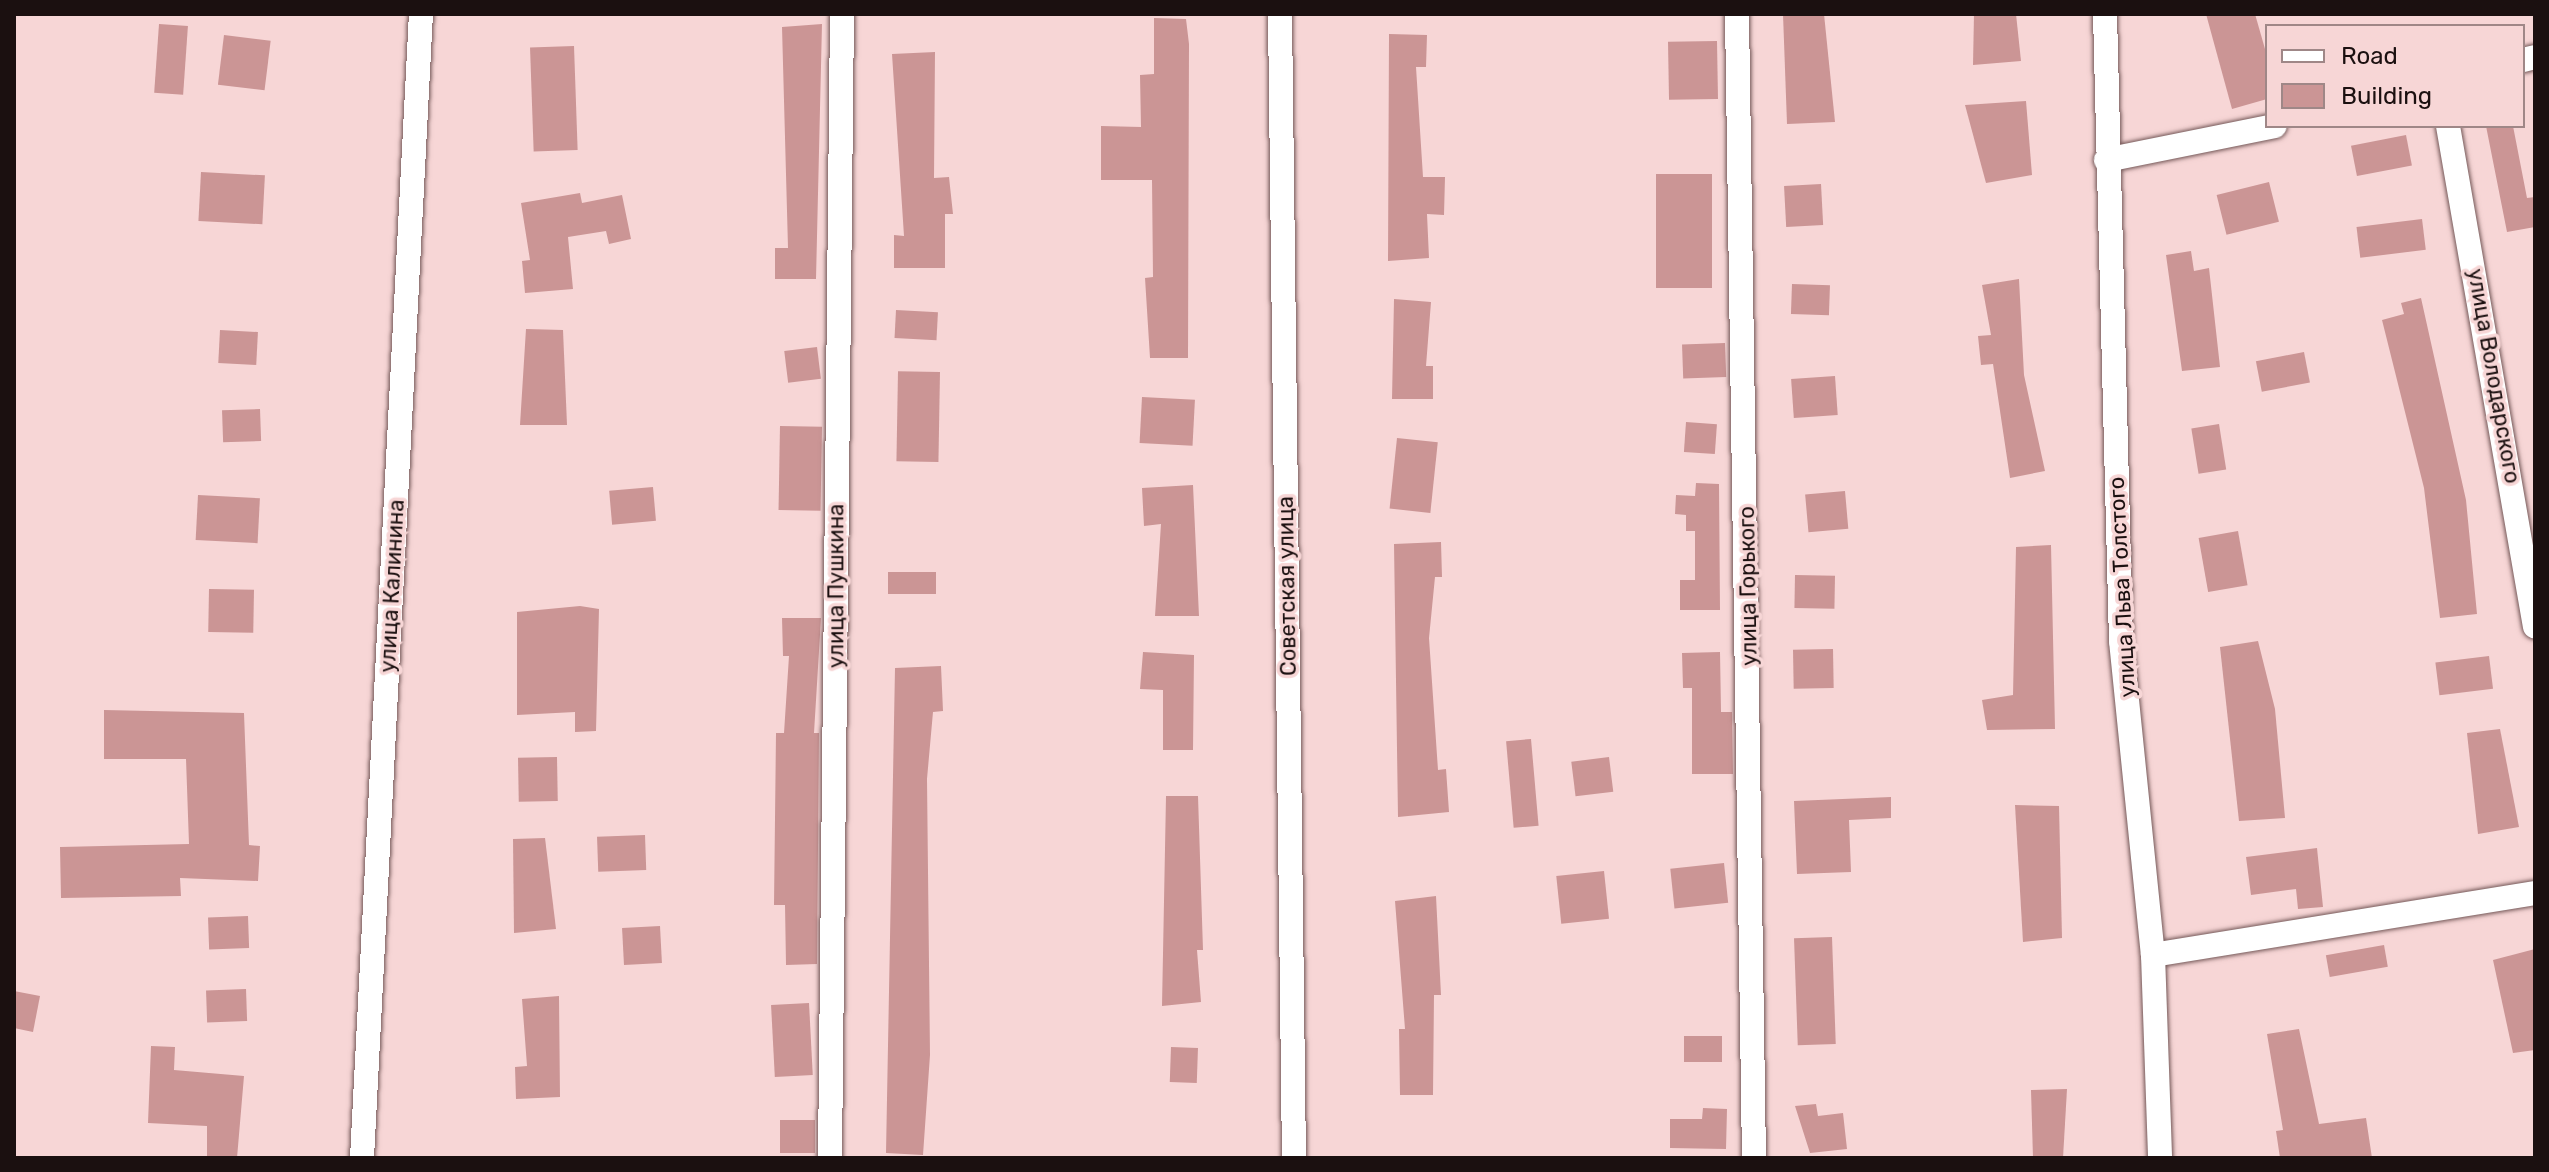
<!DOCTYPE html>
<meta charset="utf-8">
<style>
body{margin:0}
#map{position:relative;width:2549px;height:1172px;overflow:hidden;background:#f7d6d6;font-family:Rubik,sans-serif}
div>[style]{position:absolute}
.building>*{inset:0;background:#cb9595;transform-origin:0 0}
.roads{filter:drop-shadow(0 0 2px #755959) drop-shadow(0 0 2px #755959)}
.minor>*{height:24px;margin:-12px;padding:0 12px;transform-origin:12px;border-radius:12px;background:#fff}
span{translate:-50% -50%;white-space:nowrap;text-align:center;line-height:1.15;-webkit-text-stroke:7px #f7d6d6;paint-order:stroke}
.street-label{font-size:22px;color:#1b1010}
.frame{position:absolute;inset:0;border:16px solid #1b1010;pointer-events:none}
.legend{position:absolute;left:2265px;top:24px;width:260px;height:104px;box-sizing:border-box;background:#f7d6d6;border:2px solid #9f8787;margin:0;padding:10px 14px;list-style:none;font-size:24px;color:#1b1010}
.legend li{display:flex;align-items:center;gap:16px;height:40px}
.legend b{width:40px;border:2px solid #9f8787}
</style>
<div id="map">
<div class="building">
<i style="clip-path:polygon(1783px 14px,1824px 14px,1835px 122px,1787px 124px)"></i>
<i style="clip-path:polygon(1974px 14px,2016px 14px,2021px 61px,1973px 65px)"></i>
<i style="clip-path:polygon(2206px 14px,2255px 14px,2267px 56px,2267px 99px,2232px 109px)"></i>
<i style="clip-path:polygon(1154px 18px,1186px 19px,1189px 44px,1188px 358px,1150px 358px,1145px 278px,1153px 277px,1152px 180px,1101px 180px,1101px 126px,1141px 127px,1140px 75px,1154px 74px)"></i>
<i style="left:159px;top:24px;width:29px;height:69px;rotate:4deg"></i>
<i style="clip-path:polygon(822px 24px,816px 279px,775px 279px,775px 248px,788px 248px,782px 27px)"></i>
<i style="clip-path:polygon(1389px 34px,1427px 35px,1426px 67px,1416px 67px,1423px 177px,1445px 177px,1444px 215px,1427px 214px,1429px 258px,1388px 261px)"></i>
<i style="left:224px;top:35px;width:47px;height:50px;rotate:7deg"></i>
<i style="left:1717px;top:41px;width:58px;height:49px;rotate:89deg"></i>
<i style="left:574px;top:46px;width:104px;height:44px;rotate:88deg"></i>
<i style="clip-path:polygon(935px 52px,934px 178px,949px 177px,953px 214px,945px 214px,945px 268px,894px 268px,894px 235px,904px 236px,892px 54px)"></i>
<i style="clip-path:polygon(2026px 101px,2032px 175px,1986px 183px,1965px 105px)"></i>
<i style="clip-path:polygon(2486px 126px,2513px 126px,2527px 198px,2535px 197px,2535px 227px,2507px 232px)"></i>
<i style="left:2406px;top:135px;width:31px;height:56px;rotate:79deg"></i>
<i style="left:201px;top:172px;width:64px;height:49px;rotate:3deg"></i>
<i style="left:1656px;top:174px;width:56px;height:114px"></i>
<i style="left:2269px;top:182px;width:41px;height:54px;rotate:76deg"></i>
<i style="left:1821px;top:184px;width:41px;height:37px;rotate:87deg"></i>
<i style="clip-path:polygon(580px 193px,582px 203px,622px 195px,631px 239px,609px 244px,606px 231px,568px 237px,573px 289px,525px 293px,522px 261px,530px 260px,521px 203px)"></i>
<i style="left:2422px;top:219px;width:31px;height:66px;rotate:83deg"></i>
<i style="clip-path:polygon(2191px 251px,2194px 271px,2209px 268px,2220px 367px,2182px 371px,2166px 255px)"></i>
<i style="clip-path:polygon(2019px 279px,2024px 375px,2045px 471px,2010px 478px,1993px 364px,1981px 365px,1978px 336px,1991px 335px,1982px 285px)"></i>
<i style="left:1792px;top:284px;width:38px;height:30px;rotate:2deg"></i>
<i style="clip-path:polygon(2421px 298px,2466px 500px,2477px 614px,2440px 618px,2424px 488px,2382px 320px,2404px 314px,2401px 303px)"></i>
<i style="clip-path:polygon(1394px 299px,1431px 302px,1426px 366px,1433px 366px,1433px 399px,1392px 399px)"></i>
<i style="left:896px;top:310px;width:42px;height:28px;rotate:3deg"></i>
<i style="clip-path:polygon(526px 329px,563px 330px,567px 425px,520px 425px)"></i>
<i style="left:220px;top:330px;width:38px;height:33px;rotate:3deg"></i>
<i style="left:1725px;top:343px;width:34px;height:43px;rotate:88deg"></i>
<i style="left:817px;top:347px;width:32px;height:33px;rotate:83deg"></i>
<i style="left:2304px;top:352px;width:31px;height:49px;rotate:79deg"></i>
<i style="left:940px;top:372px;width:90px;height:42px;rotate:91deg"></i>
<i style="left:1835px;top:376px;width:39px;height:44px;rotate:86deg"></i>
<i style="left:1142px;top:397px;width:53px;height:46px;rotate:3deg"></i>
<i style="left:260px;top:409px;width:32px;height:38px;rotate:88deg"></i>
<i style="left:1686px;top:422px;width:31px;height:30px;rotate:4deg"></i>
<i style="left:2219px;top:424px;width:46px;height:28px;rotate:81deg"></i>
<i style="left:780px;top:426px;width:42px;height:84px;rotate:1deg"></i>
<i style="left:1397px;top:438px;width:41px;height:71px;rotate:6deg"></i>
<i style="clip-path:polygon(1696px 483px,1719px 484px,1720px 610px,1680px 610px,1680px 580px,1695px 580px,1695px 531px,1686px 531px,1686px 515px,1675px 514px,1676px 495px,1695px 496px)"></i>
<i style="clip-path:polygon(1193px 485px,1199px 616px,1155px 616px,1161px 524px,1144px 526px,1142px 488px)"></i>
<i style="left:653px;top:487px;width:34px;height:44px;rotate:85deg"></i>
<i style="left:1845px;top:491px;width:38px;height:40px;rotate:85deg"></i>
<i style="left:198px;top:495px;width:62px;height:45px;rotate:3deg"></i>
<i style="left:2238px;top:531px;width:55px;height:40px;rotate:80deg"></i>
<i style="clip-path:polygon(1441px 542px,1442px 577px,1435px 577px,1429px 638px,1438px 770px,1446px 769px,1449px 812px,1398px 817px,1394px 544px)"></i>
<i style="clip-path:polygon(2051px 545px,2055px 729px,1987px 730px,1982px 700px,2013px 695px,2016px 547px)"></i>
<i style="left:888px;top:572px;width:48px;height:22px"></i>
<i style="left:1795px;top:575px;width:40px;height:33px;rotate:1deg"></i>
<i style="left:209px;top:589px;width:45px;height:43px;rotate:1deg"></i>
<i style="clip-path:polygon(580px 606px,599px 609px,596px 731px,575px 732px,575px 712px,517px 715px,517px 612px)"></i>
<i style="clip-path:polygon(782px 618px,821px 618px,814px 733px,819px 733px,817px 964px,786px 965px,785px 905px,774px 905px,776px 733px,784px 733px,789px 656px,783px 656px)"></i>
<i style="clip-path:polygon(2258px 641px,2275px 709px,2285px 818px,2239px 821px,2220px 647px)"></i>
<i style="left:1833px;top:649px;width:39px;height:40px;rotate:89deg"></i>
<i style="clip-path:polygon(1143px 652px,1194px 655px,1193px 750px,1163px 750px,1163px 690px,1140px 689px)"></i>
<i style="clip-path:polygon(1720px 652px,1721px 712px,1732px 712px,1733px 774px,1692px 774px,1692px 688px,1683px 688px,1682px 653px)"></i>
<i style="left:2489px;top:656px;width:33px;height:54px;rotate:83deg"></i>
<i style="clip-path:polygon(941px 666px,943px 711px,933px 712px,927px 779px,930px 1055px,923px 1155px,886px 1153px,895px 668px)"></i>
<i style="clip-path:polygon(104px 710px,244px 713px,249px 845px,260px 846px,258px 881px,180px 878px,181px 896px,61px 898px,60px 847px,189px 844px,186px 759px,104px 759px)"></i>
<i style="clip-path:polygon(2500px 729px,2519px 827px,2478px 834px,2467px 733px)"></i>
<i style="left:1531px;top:739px;width:87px;height:25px;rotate:85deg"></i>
<i style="left:557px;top:757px;width:44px;height:39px;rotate:89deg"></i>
<i style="left:1609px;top:757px;width:35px;height:38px;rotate:83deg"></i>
<i style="clip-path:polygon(1166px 796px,1198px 796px,1203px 950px,1197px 950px,1201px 1002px,1162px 1006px)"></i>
<i style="clip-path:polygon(1891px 797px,1891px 818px,1849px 820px,1851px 872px,1797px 874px,1794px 801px)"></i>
<i style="clip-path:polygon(2015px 805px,2059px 806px,2062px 938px,2023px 942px)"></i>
<i style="left:645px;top:835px;width:35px;height:48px;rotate:88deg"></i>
<i style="clip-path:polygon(545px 838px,556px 929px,514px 933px,513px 839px)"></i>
<i style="clip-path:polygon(2317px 848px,2323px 907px,2298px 909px,2296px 889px,2251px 895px,2246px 857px)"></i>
<i style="left:1724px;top:863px;width:40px;height:54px;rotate:84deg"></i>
<i style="left:1604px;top:871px;width:48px;height:48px;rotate:84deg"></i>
<i style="clip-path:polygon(1436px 896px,1441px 995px,1434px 995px,1433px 1095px,1400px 1095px,1399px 1029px,1405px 1029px,1395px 901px)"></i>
<i style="left:248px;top:916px;width:32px;height:40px;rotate:88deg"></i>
<i style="left:660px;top:926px;width:37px;height:38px;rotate:87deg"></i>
<i style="left:1832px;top:937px;width:107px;height:38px;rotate:88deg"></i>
<i style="left:2384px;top:945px;width:22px;height:59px;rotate:80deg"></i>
<i style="clip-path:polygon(2535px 949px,2535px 1050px,2513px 1053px,2493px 960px)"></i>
<i style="left:246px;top:989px;width:32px;height:40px;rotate:88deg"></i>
<i style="clip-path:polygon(14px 991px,40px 996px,33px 1032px,14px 1028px)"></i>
<i style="clip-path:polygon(559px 996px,560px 1097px,516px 1099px,515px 1067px,527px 1066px,522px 999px)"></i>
<i style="left:809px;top:1003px;width:72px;height:38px;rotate:87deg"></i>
<i style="clip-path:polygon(2299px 1029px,2319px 1124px,2366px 1118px,2372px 1158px,2280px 1158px,2276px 1131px,2283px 1130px,2267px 1034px)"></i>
<i style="left:1684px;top:1036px;width:38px;height:26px"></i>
<i style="clip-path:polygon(151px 1046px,175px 1047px,174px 1070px,244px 1076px,237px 1158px,207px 1158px,207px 1126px,148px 1123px)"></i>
<i style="left:1171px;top:1047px;width:27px;height:35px;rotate:2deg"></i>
<i style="clip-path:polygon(2067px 1089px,2063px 1158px,2033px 1158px,2031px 1090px)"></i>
<i style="clip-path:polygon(1816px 1104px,1818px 1116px,1843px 1113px,1847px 1149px,1810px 1153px,1795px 1106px)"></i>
<i style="clip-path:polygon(1703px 1108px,1727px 1109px,1726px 1149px,1670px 1148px,1670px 1119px,1702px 1119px)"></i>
<i style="left:780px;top:1120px;width:35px;height:33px"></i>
</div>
<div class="roads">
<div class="minor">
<i style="left:1280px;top:14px;width:1144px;rotate:89.3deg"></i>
<i style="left:1737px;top:14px;width:1144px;rotate:89.15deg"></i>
<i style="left:2105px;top:14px;width:627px;rotate:88.54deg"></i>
<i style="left:2121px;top:641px;width:316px;rotate:84.2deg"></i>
<i style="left:2153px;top:955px;width:203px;rotate:88deg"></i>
<i style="left:2523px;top:60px;width:12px;rotate:-14deg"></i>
<i style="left:2448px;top:126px;width:508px;rotate:80.15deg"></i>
<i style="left:2106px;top:160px;width:172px;rotate:-11.4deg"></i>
<i style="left:2153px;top:955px;width:387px;rotate:-9.2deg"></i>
<i style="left:362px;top:1158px;width:1146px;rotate:-87.05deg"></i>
<i style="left:830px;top:1158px;width:1144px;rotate:-89.4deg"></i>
</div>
</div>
<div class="street-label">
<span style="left:2494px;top:376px;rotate:80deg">улица Володарского</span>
<span style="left:392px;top:586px;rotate:-87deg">улица Калинина</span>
<span style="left:836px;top:586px;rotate:-90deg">улица Пушкина</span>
<span style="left:1287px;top:586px;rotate:-91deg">Советская улица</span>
<span style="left:1748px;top:586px;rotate:-91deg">улица Горького</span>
<span style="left:2122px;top:587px;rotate:-93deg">улица Льва Толстого</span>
</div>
<div class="frame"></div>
<ul class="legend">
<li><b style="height:10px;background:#fff"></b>Road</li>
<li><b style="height:22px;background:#cb9595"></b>Building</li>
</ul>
</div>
